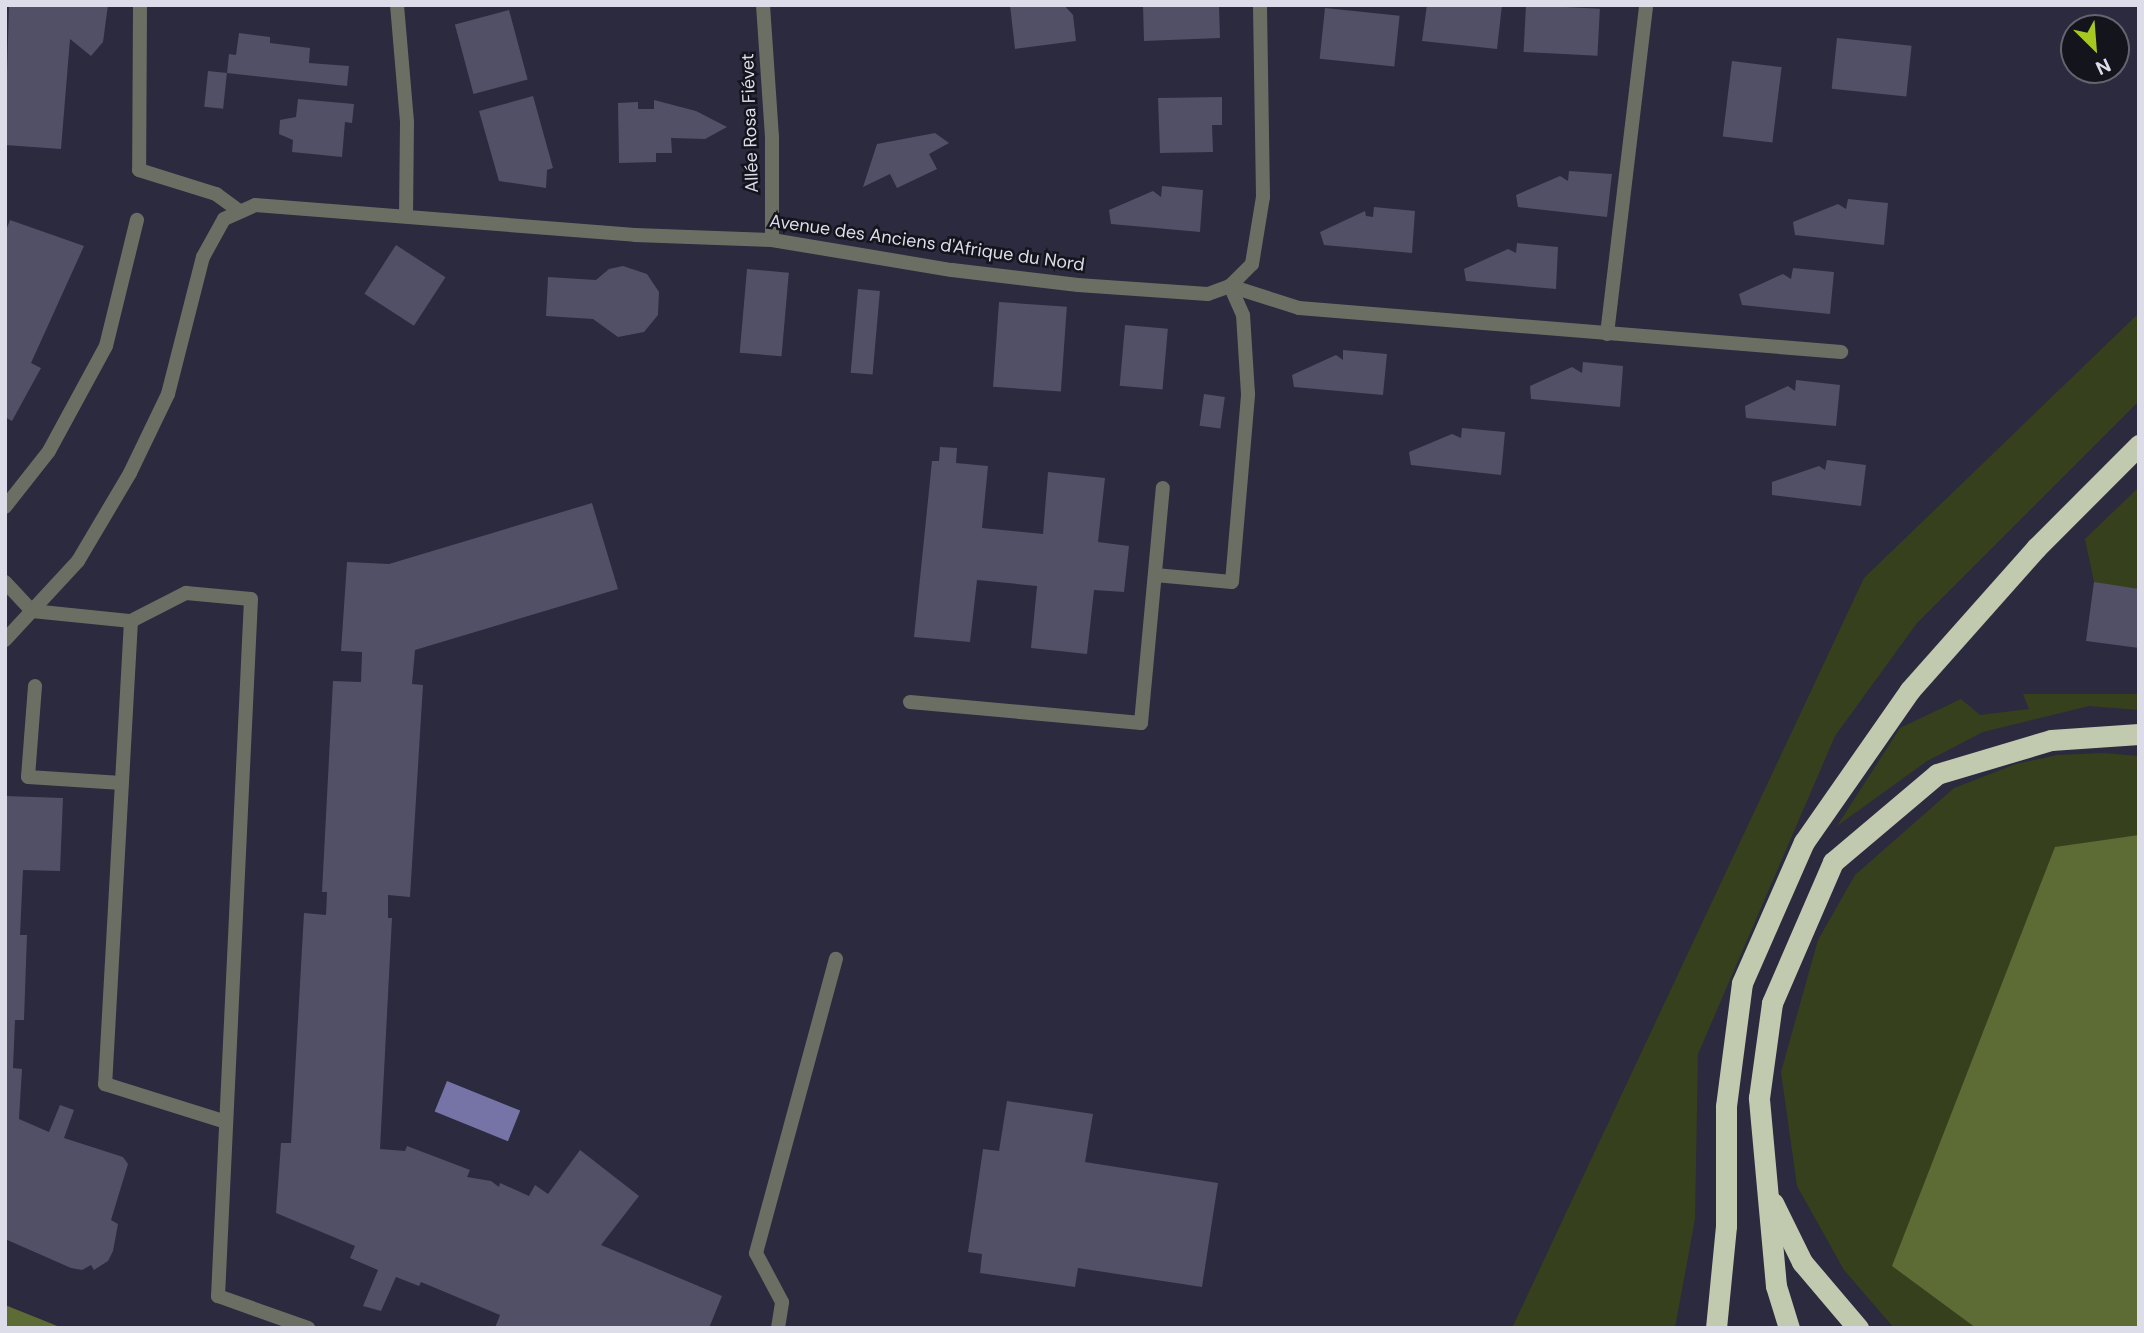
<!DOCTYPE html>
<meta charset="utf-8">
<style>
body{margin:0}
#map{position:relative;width:2144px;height:1333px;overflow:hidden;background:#2b2a3e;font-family:"DM Sans",sans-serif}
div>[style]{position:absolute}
.green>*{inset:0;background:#37401c}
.forest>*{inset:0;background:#5d6b35}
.water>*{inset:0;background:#7673a7;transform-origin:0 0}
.building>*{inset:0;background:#515067;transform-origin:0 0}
.lane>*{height:14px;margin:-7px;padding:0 7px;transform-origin:7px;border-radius:7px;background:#6b6e63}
.street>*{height:14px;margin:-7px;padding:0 7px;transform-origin:7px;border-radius:7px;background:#6b6e63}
.highway>*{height:21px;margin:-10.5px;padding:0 10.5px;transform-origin:10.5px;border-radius:10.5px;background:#c1c9ae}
span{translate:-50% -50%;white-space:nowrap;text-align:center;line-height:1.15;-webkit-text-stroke:5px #14141d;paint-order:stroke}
.street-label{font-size:18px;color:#ddddea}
.frame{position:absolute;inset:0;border:7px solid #ddddea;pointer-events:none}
.north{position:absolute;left:2060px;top:14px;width:70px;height:70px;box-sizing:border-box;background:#14141d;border:2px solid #64646f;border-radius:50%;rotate:155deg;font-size:19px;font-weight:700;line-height:28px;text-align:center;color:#ddddea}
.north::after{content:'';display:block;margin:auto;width:24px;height:32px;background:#a6c820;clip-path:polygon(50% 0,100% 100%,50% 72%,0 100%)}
</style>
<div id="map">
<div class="green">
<i style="clip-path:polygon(2139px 313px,2139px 401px,1917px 623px,1835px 736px,1698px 1054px,1695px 1219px,1675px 1328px,1512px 1328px,1864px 578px)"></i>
<i style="clip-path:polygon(2139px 487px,2139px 593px,2094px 582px,2085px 539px)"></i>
<i style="clip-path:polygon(2023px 694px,2139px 694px,2139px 710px,2089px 706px,1983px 732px,1927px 761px,1837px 826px,1900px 728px,1961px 699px,1980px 715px,2029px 709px)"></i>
<i style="clip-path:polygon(2104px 753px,2139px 756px,2139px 1328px,1894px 1328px,1844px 1270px,1797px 1186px,1781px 1072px,1818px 940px,1855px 875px,1954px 788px,2016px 764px,2057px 755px)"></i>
</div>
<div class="forest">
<i style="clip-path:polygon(2139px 835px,2139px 1328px,1976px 1328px,1892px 1266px,2055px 847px)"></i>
<i style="clip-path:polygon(5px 1305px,50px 1323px,62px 1328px,5px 1328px)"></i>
</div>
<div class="water">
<i style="left:447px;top:1081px;width:79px;height:33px;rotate:22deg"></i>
</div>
<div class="building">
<i style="clip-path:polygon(9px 5px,108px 5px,103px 42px,91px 56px,70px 39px,61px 149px,5px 145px)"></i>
<i style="clip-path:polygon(1010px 5px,1064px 5px,1073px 15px,1076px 41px,1015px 49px)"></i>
<i style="clip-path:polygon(1143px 5px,1219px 7px,1220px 38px,1144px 41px)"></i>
<i style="clip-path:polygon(1427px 5px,1502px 5px,1497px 49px,1422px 41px)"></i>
<i style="left:1526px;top:5px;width:74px;height:47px;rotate:3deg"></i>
<i style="left:1325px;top:8px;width:75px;height:51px;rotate:6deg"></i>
<i style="left:509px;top:10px;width:72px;height:56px;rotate:75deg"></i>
<i style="clip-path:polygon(239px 33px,270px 37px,270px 43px,310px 48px,309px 63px,349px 66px,347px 86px,227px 73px,229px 54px,236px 55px)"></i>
<i style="left:1837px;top:38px;width:75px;height:51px;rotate:6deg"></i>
<i style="left:1732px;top:61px;width:50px;height:76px;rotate:7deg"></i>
<i style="left:208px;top:71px;width:19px;height:36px;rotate:6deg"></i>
<i style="clip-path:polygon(533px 96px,553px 168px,547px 170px,546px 188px,499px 181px,479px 111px)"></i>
<i style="clip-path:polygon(1222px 97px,1222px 125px,1212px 125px,1213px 152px,1160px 153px,1158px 98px)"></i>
<i style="clip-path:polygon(298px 99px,354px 104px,352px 123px,345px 122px,342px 157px,292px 152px,293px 140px,279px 134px,280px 120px,296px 117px)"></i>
<i style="clip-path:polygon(654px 100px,696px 111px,727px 127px,705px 139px,671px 138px,672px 153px,656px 153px,656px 162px,619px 163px,618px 103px,638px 102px,638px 109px,654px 109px)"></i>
<i style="clip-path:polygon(935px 133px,949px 143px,929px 154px,937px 169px,897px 188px,890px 174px,863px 187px,877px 144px)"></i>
<i style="clip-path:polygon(1569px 171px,1612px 174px,1607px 217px,1518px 207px,1516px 195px,1560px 176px,1568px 181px)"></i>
<i style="clip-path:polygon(1162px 186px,1203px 190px,1200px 232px,1111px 224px,1109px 210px,1153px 191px,1161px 197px)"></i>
<i style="clip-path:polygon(1848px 199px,1888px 203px,1884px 245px,1795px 235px,1793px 222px,1838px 204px,1846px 209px)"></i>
<i style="clip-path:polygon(1374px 207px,1415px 211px,1412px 253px,1324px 245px,1320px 232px,1365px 211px,1366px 216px,1373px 217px)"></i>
<i style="clip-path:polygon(10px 220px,84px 246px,31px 363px,41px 368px,12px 421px,5px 417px,5px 233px)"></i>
<i style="clip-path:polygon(1517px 243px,1558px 247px,1556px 289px,1466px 281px,1464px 269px,1508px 249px,1516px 253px)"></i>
<i style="left:396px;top:245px;width:59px;height:58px;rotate:33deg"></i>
<i style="clip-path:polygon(623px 266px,647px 274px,659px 292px,658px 315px,644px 332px,618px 337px,593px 319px,546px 316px,548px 277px,596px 280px,609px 269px)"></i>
<i style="clip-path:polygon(1793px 268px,1834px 272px,1830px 314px,1742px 305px,1739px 294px,1783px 274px,1791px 279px)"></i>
<i style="left:747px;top:269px;width:42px;height:84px;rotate:5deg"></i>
<i style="left:858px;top:289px;width:22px;height:84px;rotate:5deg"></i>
<i style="left:999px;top:302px;width:68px;height:85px;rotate:4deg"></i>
<i style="left:1125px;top:325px;width:43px;height:61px;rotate:5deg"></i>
<i style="clip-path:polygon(1343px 350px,1387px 354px,1383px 395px,1294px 387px,1292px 375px,1336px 355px,1343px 360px)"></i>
<i style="clip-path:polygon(1583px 362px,1623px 366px,1620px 407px,1531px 399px,1530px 386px,1572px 367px,1582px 373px)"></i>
<i style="clip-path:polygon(1796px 380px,1840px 385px,1836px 426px,1746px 418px,1745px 406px,1788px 386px,1795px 391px)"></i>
<i style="left:1204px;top:394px;width:21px;height:32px;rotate:8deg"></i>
<i style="clip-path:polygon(1462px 428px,1505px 432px,1501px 475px,1411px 465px,1409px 452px,1452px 434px,1461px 438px)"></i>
<i style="clip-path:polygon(940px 447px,957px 448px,956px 463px,988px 466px,982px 528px,1043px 534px,1048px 472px,1105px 478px,1098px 542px,1129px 546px,1124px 592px,1094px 590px,1087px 654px,1031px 648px,1037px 586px,977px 580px,970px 642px,914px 637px,932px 461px,939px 461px)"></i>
<i style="clip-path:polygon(1827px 460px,1866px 465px,1861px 506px,1772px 495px,1772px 482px,1819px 466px,1825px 470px)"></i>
<i style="clip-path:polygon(592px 503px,618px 589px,415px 650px,412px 684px,423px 685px,410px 897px,388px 895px,388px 918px,392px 918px,380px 1149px,405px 1151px,407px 1146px,470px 1170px,467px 1177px,491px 1181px,499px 1187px,500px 1183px,529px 1196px,535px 1185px,548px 1194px,580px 1150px,639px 1196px,601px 1245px,722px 1296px,709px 1328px,495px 1328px,500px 1315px,421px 1282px,419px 1286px,396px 1277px,381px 1311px,363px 1306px,378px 1270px,350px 1258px,355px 1246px,276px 1213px,281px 1143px,291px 1143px,304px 913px,326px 915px,327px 892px,322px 892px,333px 681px,361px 682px,362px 652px,341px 651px,347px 562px,389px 564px)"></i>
<i style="clip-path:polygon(2094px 582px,2139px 589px,2139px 648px,2086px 641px)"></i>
<i style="clip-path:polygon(5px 796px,63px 798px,60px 871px,23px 870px,20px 935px,27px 935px,24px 1020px,15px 1020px,13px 1068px,22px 1069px,19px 1119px,49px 1132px,60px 1105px,74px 1110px,64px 1138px,123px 1157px,128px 1164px,111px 1220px,118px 1224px,113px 1251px,108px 1261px,94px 1270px,91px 1265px,82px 1270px,71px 1268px,5px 1239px)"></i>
<i style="clip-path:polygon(1007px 1101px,1093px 1114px,1085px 1162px,1218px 1183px,1202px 1287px,1078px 1268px,1075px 1287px,980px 1273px,982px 1254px,968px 1252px,983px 1149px,999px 1151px)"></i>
</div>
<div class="lane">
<i style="left:140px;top:5px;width:165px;rotate:90.3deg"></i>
<i style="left:139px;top:170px;width:81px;rotate:17.3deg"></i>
<i style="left:216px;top:194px;width:29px;rotate:36deg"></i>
<i style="left:5px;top:507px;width:71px;rotate:-51.8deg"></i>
<i style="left:49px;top:451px;width:119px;rotate:-61.5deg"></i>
<i style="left:106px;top:346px;width:130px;rotate:-76.2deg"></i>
<i style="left:1155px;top:575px;width:77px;rotate:5.2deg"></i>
<i style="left:1232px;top:582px;width:189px;rotate:-85.1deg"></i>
<i style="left:1248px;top:394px;width:79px;rotate:-93.6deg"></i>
<i style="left:1243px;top:315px;width:32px;rotate:-114deg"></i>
<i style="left:5px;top:582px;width:40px;rotate:47deg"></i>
<i style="left:32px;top:611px;width:100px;rotate:5.8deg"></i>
<i style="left:131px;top:621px;width:62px;rotate:-27deg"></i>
<i style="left:186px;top:593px;width:65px;rotate:5.3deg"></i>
<i style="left:251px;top:599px;width:698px;rotate:92.71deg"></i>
<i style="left:218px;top:1296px;width:96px;rotate:19.6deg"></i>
<i style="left:131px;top:621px;width:464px;rotate:93.2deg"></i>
<i style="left:105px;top:1084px;width:127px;rotate:17.4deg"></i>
<i style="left:35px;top:686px;width:91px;rotate:94.4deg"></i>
<i style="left:28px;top:777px;width:94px;rotate:3.7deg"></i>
<i style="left:910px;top:702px;width:232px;rotate:5.2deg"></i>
<i style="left:1141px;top:723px;width:236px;rotate:-84.7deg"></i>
<i style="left:778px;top:1328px;width:26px;rotate:-81deg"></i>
<i style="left:782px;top:1302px;width:55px;rotate:-118deg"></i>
<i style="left:756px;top:1253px;width:305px;rotate:-74.8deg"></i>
</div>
<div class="street">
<i style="left:397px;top:5px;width:117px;rotate:85.1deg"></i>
<i style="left:407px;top:122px;width:93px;rotate:90.6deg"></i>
<i style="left:763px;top:5px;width:132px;rotate:86.1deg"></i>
<i style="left:772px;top:137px;width:103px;rotate:90deg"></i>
<i style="left:1230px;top:286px;width:31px;rotate:-45deg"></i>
<i style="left:1252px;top:264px;width:68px;rotate:-80.7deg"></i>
<i style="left:1263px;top:197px;width:192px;rotate:-90.9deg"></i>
<i style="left:1607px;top:334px;width:331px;rotate:-83.2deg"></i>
<i style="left:5px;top:640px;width:108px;rotate:-47.3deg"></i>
<i style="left:78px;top:561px;width:102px;rotate:-59.4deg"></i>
<i style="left:130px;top:473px;width:88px;rotate:-64.3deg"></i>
<i style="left:168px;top:394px;width:141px;rotate:-75.7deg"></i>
<i style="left:203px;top:257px;width:43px;rotate:-61.1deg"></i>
<i style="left:224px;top:219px;width:34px;rotate:-24deg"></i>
<i style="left:255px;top:205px;width:381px;rotate:4.5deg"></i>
<i style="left:635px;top:235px;width:137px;rotate:2.1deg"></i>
<i style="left:772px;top:240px;width:182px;rotate:9.5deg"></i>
<i style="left:952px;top:270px;width:127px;rotate:6.8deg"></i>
<i style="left:1078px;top:285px;width:130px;rotate:4deg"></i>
<i style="left:1208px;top:294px;width:23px;rotate:-20deg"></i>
<i style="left:1230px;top:286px;width:72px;rotate:17.7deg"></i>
<i style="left:1299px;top:308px;width:544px;rotate:4.64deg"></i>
</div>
<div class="highway">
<i style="left:1773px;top:1203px;width:66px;rotate:63.8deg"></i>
<i style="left:1802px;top:1262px;width:87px;rotate:49.7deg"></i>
<i style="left:1716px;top:1328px;width:102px;rotate:-84.4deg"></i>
<i style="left:1726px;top:1226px;width:120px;rotate:-90deg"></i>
<i style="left:1726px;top:1106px;width:124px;rotate:-82.6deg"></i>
<i style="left:1742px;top:983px;width:154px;rotate:-66.3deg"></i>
<i style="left:1804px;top:842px;width:185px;rotate:-55.1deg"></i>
<i style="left:1910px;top:690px;width:190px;rotate:-48.4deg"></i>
<i style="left:2036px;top:548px;width:146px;rotate:-45deg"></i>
<i style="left:1789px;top:1328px;width:44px;rotate:-107.2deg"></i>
<i style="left:1776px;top:1286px;width:189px;rotate:-95.2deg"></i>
<i style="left:1759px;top:1098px;width:96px;rotate:-82.2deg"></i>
<i style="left:1772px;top:1003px;width:154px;rotate:-66.6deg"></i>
<i style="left:1833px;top:862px;width:136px;rotate:-40.2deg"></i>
<i style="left:1937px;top:774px;width:119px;rotate:-16.6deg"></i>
<i style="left:2051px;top:740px;width:88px;rotate:-3.9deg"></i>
</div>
<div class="street-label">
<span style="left:750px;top:123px;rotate:-92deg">Allée Rosa Fiévet</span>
<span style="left:927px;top:243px;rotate:8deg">Avenue des Anciens d'Afrique du Nord</span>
</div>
<div class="frame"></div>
<div class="north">N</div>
</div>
